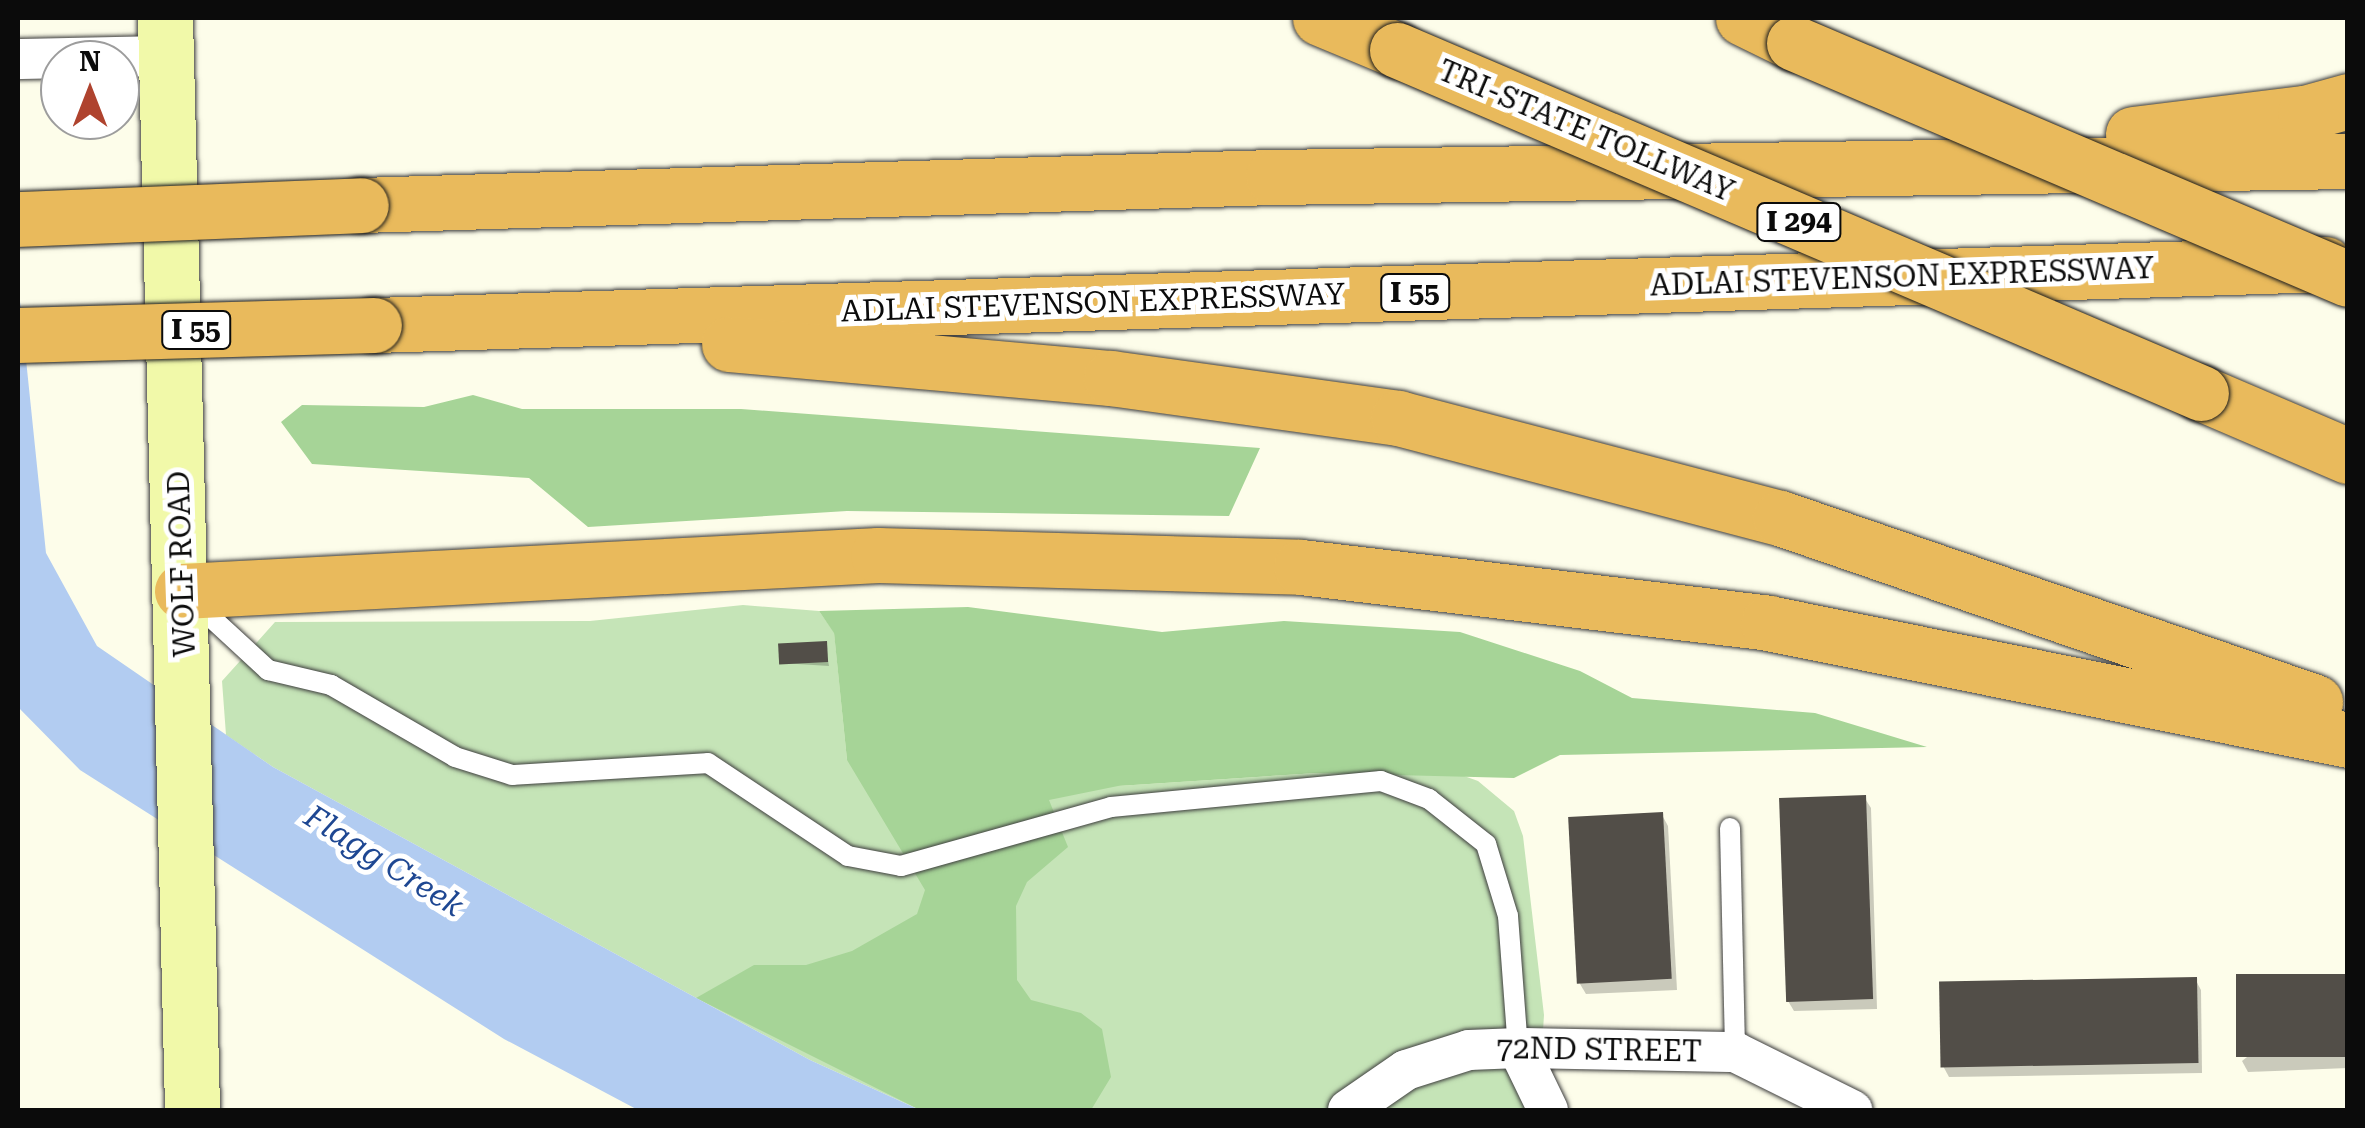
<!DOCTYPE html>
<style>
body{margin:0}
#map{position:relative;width:2365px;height:1128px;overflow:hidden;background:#fdfdea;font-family:"Roboto Serif",serif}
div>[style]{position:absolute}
.green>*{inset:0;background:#c5e4b7}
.forest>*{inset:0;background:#a6d497}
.water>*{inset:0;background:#b2ccf1}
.shadow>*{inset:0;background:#0003}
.building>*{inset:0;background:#524e48;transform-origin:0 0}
.roads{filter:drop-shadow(0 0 2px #3e3e3e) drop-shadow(0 0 2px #3e3e3e)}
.lane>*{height:20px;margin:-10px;padding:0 10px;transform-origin:10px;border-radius:10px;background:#fff}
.street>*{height:40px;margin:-20px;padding:0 20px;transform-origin:20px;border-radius:20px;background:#fff}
.secondary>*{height:55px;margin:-27.5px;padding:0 27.5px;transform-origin:27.5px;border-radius:27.5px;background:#f1f9a9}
.highway>*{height:55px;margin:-27.5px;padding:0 27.5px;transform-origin:27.5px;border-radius:27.5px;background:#e9ba5c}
.bridges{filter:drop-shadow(0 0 2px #1c1c1c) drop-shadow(0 0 2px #1c1c1c)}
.highway-bridge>*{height:55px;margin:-27.5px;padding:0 27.5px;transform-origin:27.5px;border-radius:27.5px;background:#e9ba5c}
span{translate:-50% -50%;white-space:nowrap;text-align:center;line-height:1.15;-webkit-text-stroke:10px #fff;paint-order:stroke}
.shield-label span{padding:2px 8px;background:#fff;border:2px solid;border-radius:8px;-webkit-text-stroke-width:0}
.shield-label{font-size:28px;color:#0b0b0b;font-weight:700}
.street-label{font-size:30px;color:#0b0b0b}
.water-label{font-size:32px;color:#1e4792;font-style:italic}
.frame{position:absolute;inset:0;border:20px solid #0b0b0b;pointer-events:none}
.north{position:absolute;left:40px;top:40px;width:100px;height:100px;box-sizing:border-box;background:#fff;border:2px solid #9d9d9d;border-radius:50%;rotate:0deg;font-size:28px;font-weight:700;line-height:40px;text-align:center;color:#0b0b0b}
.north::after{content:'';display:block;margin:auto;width:35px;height:45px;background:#af432e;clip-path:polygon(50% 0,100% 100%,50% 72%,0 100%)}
</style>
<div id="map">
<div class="green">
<i style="clip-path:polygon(743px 605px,819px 611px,834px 632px,847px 760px,1118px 786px,1317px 773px,1453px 772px,1478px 781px,1514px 811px,1523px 836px,1544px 1015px,1538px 1110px,920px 1110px,810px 1060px,273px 767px,226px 735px,222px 681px,275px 622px,590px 621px)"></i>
</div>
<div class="forest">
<i style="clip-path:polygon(473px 395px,522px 409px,741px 409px,1260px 448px,1229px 516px,847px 511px,588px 527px,529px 478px,312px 464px,281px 422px,302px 405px,424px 407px)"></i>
<i style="clip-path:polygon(968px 607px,1162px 632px,1284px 621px,1460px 632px,1580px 671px,1632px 698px,1815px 713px,1927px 747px,1560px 755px,1514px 778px,1317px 773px,1118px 786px,1049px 800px,1068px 847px,1027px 882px,1016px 906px,1017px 980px,1031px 1000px,1081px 1013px,1102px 1029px,1111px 1077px,1091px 1110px,920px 1110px,696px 998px,754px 965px,806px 965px,852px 951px,917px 914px,925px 890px,847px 760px,834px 633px,819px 611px)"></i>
</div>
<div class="water">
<i style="clip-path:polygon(18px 282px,46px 553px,97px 646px,273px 767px,810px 1060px,920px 1110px,638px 1110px,504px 1039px,80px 770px,18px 707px)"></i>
</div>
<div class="shadow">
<i style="clip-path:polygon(825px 644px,829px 666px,781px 663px)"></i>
<i style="clip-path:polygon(1864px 797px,1871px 808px,1877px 1009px,1794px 1011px,1788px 1001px)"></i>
<i style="clip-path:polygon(1662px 815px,1668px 826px,1677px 990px,1586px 994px,1580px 984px)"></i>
<i style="clip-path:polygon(2348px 977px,2348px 1068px,2248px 1072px,2242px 1061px)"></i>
<i style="clip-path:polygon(2195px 979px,2201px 990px,2202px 1073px,1949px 1077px,1943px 1066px)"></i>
</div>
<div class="building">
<i style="left:827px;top:641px;width:21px;height:49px;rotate:87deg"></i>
<i style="left:1866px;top:795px;width:204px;height:87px;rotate:88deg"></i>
<i style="left:1663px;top:812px;width:167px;height:95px;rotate:87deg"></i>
<i style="left:2348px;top:974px;width:83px;height:112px;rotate:90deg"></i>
<i style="left:2197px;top:977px;width:86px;height:258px;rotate:89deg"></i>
</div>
<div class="roads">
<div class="lane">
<i style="left:191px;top:599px;width:105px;rotate:42.7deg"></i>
<i style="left:268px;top:670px;width:65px;rotate:13.4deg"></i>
<i style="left:331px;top:685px;width:143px;rotate:30.1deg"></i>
<i style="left:455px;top:757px;width:60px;rotate:17.5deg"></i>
<i style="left:512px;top:775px;width:196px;rotate:-3.5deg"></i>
<i style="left:708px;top:763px;width:168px;rotate:33.6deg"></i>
<i style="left:848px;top:856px;width:54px;rotate:10.7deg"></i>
<i style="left:901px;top:866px;width:218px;rotate:-15.7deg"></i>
<i style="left:1111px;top:807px;width:271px;rotate:-5.5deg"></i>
<i style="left:1381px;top:781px;width:51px;rotate:20.6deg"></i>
<i style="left:1429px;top:799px;width:73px;rotate:38.3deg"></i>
<i style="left:1486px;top:844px;width:75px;rotate:73deg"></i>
<i style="left:1508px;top:916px;width:132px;rotate:85.7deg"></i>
<i style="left:1730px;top:828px;width:224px;rotate:88.7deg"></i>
</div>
<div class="street">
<i style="left:18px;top:59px;width:148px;rotate:-1.2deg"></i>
<i style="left:1518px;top:1048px;width:69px;rotate:64.2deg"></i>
<i style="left:1348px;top:1110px;width:70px;rotate:-34.6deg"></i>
<i style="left:1406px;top:1070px;width:66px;rotate:-17.6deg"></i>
<i style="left:1469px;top:1050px;width:49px;rotate:-2.3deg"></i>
<i style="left:1518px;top:1048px;width:217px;rotate:1.1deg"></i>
<i style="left:1735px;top:1052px;width:131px;rotate:26.4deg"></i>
</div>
<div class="secondary">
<i style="left:165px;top:18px;width:1092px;rotate:88.58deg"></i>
</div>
<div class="highway">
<i style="left:1320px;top:18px;width:83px;rotate:22.6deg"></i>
<i style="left:1743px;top:18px;width:57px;rotate:26.1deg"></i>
<i style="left:2133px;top:134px;width:173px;rotate:-7deg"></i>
<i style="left:2305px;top:113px;width:45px;rotate:-15.6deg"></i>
<i style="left:361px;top:205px;width:912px;rotate:-1.76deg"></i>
<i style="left:1273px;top:177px;width:1075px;rotate:-0.85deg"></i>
<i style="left:374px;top:325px;width:1952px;rotate:-1.79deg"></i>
<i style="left:729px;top:344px;width:384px;rotate:5.1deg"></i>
<i style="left:1111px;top:378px;width:290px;rotate:7.9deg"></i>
<i style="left:1398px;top:418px;width:395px;rotate:14.7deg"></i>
<i style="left:1780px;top:518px;width:566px;rotate:18.98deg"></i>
<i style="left:2201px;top:393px;width:160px;rotate:23.2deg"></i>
<i style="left:182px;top:591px;width:697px;rotate:-2.96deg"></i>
<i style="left:878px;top:555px;width:423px;rotate:1.6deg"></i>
<i style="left:1301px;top:567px;width:470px;rotate:6.8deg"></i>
<i style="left:1768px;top:623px;width:592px;rotate:11.4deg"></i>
</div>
</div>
<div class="bridges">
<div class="highway-bridge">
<i style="left:1794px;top:43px;width:602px;rotate:23.07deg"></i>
<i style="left:1397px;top:50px;width:874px;rotate:23.1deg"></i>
<i style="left:18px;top:219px;width:343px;rotate:-2.3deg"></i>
<i style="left:18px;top:335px;width:356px;rotate:-1.6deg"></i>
</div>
</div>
<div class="shield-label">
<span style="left:1799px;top:222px">I 294</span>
<span style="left:1415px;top:293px">I 55</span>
<span style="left:196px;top:330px">I 55</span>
</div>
<div class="street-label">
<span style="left:1586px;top:131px;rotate:23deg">TRI-STATE TOLLWAY</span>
<span style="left:1902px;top:277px;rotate:-2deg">ADLAI STEVENSON EXPRESSWAY</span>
<span style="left:1093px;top:303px;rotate:-2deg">ADLAI STEVENSON EXPRESSWAY</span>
<span style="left:182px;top:564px;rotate:-92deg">WOLF ROAD</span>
<span style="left:1599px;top:1050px;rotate:1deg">72ND STREET</span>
</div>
<div class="water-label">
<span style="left:384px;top:861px;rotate:32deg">Flagg Creek</span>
</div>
<div class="frame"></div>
<div class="north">N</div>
</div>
